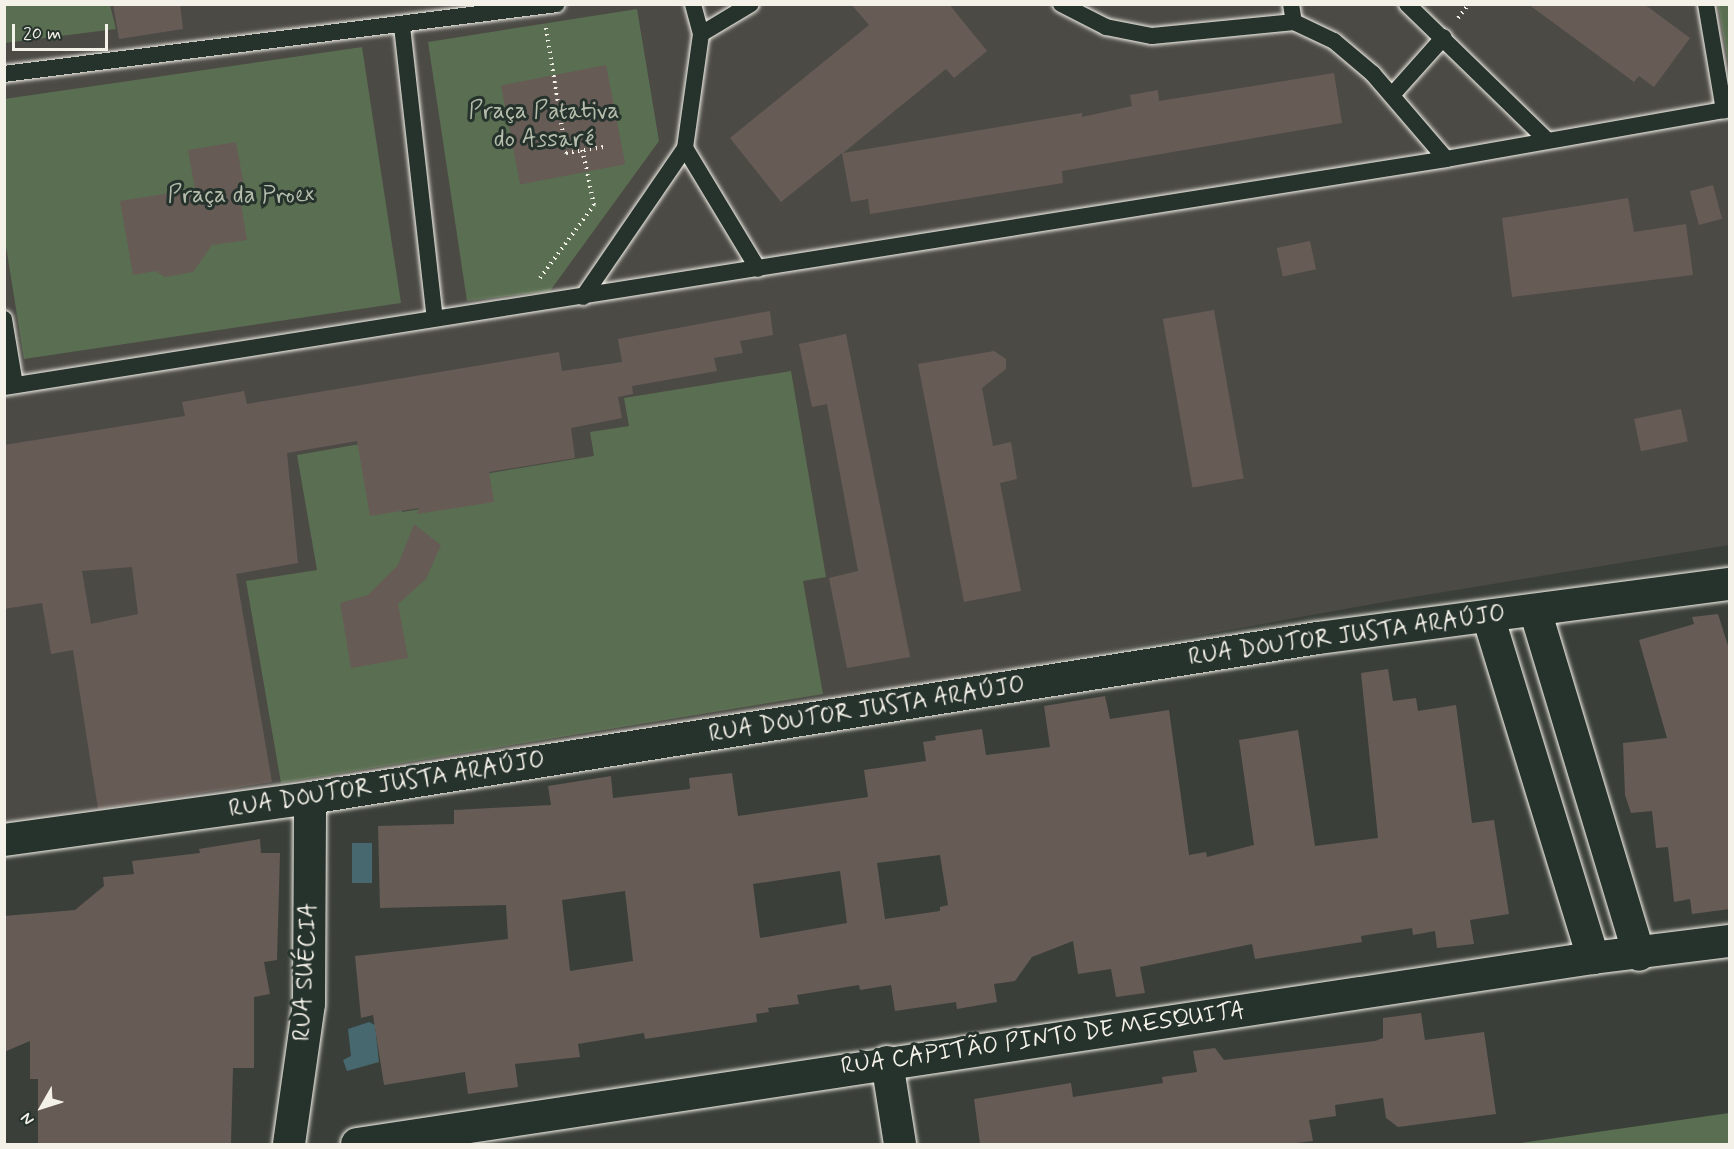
<!DOCTYPE html>
<meta charset="utf-8">
<style>
body{margin:0}
#map{position:relative;width:1734px;height:1149px;overflow:hidden;background:#3a3f39;font-family:Mynerve,sans-serif}
div>[style]{position:absolute}
.built>*{inset:0;background:#4b4a45}
.green>*{inset:0;background:#5a6e51}
.water>*{inset:0;background:#47686e;transform-origin:0 0}
.building>*{inset:0;background:#675b56;transform-origin:0 0}
.path>*{height:4px;margin-top:-2px;transform-origin:0;background:repeating-linear-gradient(90deg,#f4f1e8 0 1.5px,transparent 0 6px)}
.roads{filter:drop-shadow(0 0 2px #f4f1e8) drop-shadow(0 0 2px #f4f1e8)}
.service>*{height:16px;margin:-8px;padding:0 8px;transform-origin:8px;border-radius:8px;background:#26332d}
.minor>*{height:32px;margin:-16px;padding:0 16px;transform-origin:16px;border-radius:16px;background:#26332d}
span{translate:-50% -50%;white-space:nowrap;text-align:center;line-height:1.15;-webkit-text-stroke:6px #26332d;paint-order:stroke}
.park-label{font-size:24px;color:#b6bdac}
.street-label{font-size:24px;color:#f4f1e8}
.frame{position:absolute;inset:0;border:6px solid #f4f1e8;pointer-events:none}
.north{position:absolute;left:12px;top:1077px;width:60px;height:60px;-webkit-text-stroke:4px #26332d;paint-order:stroke;rotate:231deg;font-size:16px;font-weight:700;line-height:24px;text-align:center;color:#f4f1e8}
.north::after{content:'';display:block;margin:auto;width:21px;height:27px;background:#f4f1e8;clip-path:polygon(50% 0,100% 100%,50% 72%,0 100%)}
.scale{position:absolute;left:12px;top:24px;width:96px;height:27px;box-sizing:border-box;border:3px solid #f4f1e8;border-top:0;padding-left:8px;font-size:18px;line-height:21px;white-space:nowrap;color:#f4f1e8;-webkit-text-stroke:4px #26332d;paint-order:stroke}
</style>
<div id="map">
<div class="built">
<i style="clip-path:polygon(5px 5px,1729px 5px,1729px 545px,1401px 599px,901px 689px,5px 829px)"></i>
</div>
<div class="green">
<i style="clip-path:polygon(4px 5px,110px 5px,116px 29px,5px 43px)"></i>
<i style="clip-path:polygon(1718px 5px,1729px 5px,1729px 67px)"></i>
<i style="clip-path:polygon(637px 9px,659px 141px,550px 291px,467px 301px,428px 42px)"></i>
<i style="clip-path:polygon(362px 47px,401px 303px,24px 359px,5px 240px,4px 99px)"></i>
<i style="clip-path:polygon(791px 371px,826px 577px,803px 581px,823px 694px,281px 783px,246px 581px,317px 570px,297px 455px,389px 439px,402px 512px,470px 501px,466px 477px,594px 456px,590px 432px,629px 426px,624px 398px)"></i>
<i style="clip-path:polygon(1729px 1113px,1729px 1144px,1514px 1144px)"></i>
</div>
<div class="water">
<i style="left:352px;top:843px;width:20px;height:40px"></i>
<i style="clip-path:polygon(369px 1022px,375px 1025px,379px 1062px,347px 1071px,343px 1060px,351px 1056px,348px 1029px)"></i>
</div>
<div class="building">
<i style="clip-path:polygon(113px 4px,180px 4px,183px 29px,119px 39px)"></i>
<i style="clip-path:polygon(851px 4px,949px 4px,987px 51px,954px 78px,946px 69px,843px 153px,1082px 113px,1082px 117px,1132px 106px,1130px 95px,1158px 90px,1159px 101px,1334px 73px,1342px 123px,1062px 171px,1063px 183px,870px 214px,868px 199px,851px 202px,842px 153px,781px 202px,730px 138px,869px 25px)"></i>
<i style="clip-path:polygon(1528px 4px,1644px 4px,1690px 38px,1654px 87px,1639px 76px,1634px 82px)"></i>
<i style="left:606px;top:65px;width:101px;height:107px;rotate:79deg"></i>
<i style="clip-path:polygon(236px 142px,247px 203px,241px 204px,247px 240px,212px 245px,193px 272px,165px 277px,156px 271px,133px 275px,120px 201px,195px 189px,188px 150px)"></i>
<i style="left:1713px;top:185px;width:35px;height:24px;rotate:75deg"></i>
<i style="clip-path:polygon(1628px 198px,1634px 232px,1686px 224px,1693px 275px,1512px 297px,1502px 218px)"></i>
<i style="left:1310px;top:241px;width:29px;height:34px;rotate:78deg"></i>
<i style="left:1214px;top:310px;width:171px;height:52px;rotate:80deg"></i>
<i style="clip-path:polygon(evenodd,770px 311px,773px 335px,740px 341px,743px 353px,714px 358px,717px 371px,632px 386px,633px 394px,618px 397px,622px 418px,571px 428px,575px 458px,489px 472px,494px 502px,417px 514px,419px 508px,370px 516px,357px 441px,287px 453px,298px 563px,236px 574px,272px 782px,98px 809px,73px 650px,51px 654px,42px 603px,4px 609px,4px 445px,185px 416px,182px 402px,244px 391px,247px 404px,559px 352px,562px 371px,622px 362px,618px 339px,770px 311px,132px 567px,138px 614px,91px 624px,82px 571px,132px 567px)"></i>
<i style="clip-path:polygon(846px 334px,910px 657px,847px 668px,829px 578px,858px 571px,827px 404px,812px 407px,799px 344px)"></i>
<i style="clip-path:polygon(994px 351px,1006px 359px,1006px 369px,982px 388px,993px 446px,1011px 442px,1017px 479px,1000px 483px,1021px 591px,964px 602px,918px 364px)"></i>
<i style="left:1681px;top:409px;width:33px;height:48px;rotate:78deg"></i>
<i style="clip-path:polygon(414px 524px,441px 545px,426px 579px,398px 604px,408px 658px,351px 668px,340px 603px,368px 595px,398px 565px)"></i>
<i style="clip-path:polygon(1718px 614px,1730px 652px,1730px 909px,1692px 914px,1690px 899px,1674px 902px,1668px 847px,1656px 848px,1652px 811px,1631px 813px,1625px 795px,1623px 743px,1667px 738px,1639px 640px,1694px 624px,1692px 617px)"></i>
<i style="clip-path:polygon(evenodd,1388px 669px,1393px 701px,1416px 698px,1418px 711px,1456px 705px,1472px 823px,1494px 820px,1509px 914px,1470px 920px,1474px 944px,1437px 948px,1435px 931px,1413px 935px,1412px 928px,1361px 936px,1362px 942px,1255px 959px,1252px 944px,1140px 967px,1145px 993px,1116px 997px,1111px 969px,1078px 974px,1073px 941px,1032px 957px,1015px 981px,994px 984px,997px 1002px,957px 1009px,956px 1002px,895px 1011px,891px 985px,860px 990px,859px 985px,797px 995px,799px 1004px,768px 1008px,769px 1012px,756px 1014px,757px 1022px,645px 1039px,644px 1033px,578px 1044px,580px 1057px,515px 1064px,518px 1087px,468px 1094px,465px 1072px,384px 1085px,373px 1015px,361px 1018px,355px 956px,508px 939px,506px 905px,380px 908px,378px 826px,454px 824px,454px 810px,551px 805px,548px 786px,611px 776px,613px 798px,690px 789px,689px 778px,732px 773px,738px 816px,868px 797px,864px 770px,926px 761px,923px 742px,936px 740px,935px 736px,982px 729px,986px 755px,1050px 747px,1044px 706px,1105px 696px,1110px 719px,1169px 710px,1189px 855px,1206px 852px,1207px 857px,1254px 845px,1239px 740px,1298px 730px,1315px 846px,1378px 838px,1361px 673px,1388px 669px,940px 855px,948px 905px,940px 907px,940px 911px,885px 919px,877px 863px,940px 855px,1388px 669px,840px 871px,847px 923px,760px 938px,753px 884px,840px 871px,1388px 669px,625px 891px,633px 961px,570px 971px,562px 900px,625px 891px)"></i>
<i style="clip-path:polygon(260px 839px,261px 853px,280px 853px,277px 960px,264px 962px,270px 994px,254px 997px,254px 1068px,233px 1068px,231px 1144px,38px 1144px,38px 1079px,30px 1079px,30px 1041px,4px 1052px,4px 916px,75px 910px,104px 886px,103px 877px,134px 874px,132px 861px,200px 853px,199px 849px)"></i>
<i style="clip-path:polygon(1421px 1013px,1425px 1040px,1484px 1032px,1496px 1114px,1398px 1127px,1386px 1118px,1383px 1098px,1335px 1105px,1336px 1116px,1309px 1120px,1313px 1141px,1287px 1144px,980px 1144px,974px 1099px,1071px 1083px,1073px 1097px,1163px 1083px,1162px 1077px,1197px 1072px,1193px 1051px,1215px 1048px,1224px 1060px,1375px 1041px,1383px 1038px,1383px 1018px)"></i>
</div>
<div class="path">
<i style="left:1458px;top:18px;width:18px;rotate:-52deg"></i>
<i style="left:546px;top:28px;width:127px;rotate:80.9deg"></i>
<i style="left:566px;top:153px;width:38px;rotate:-9deg"></i>
<i style="left:582px;top:150px;width:21px;rotate:76deg"></i>
<i style="left:540px;top:278px;width:91px;rotate:-53.5deg"></i>
<i style="left:594px;top:205px;width:35px;rotate:-102deg"></i>
</div>
<div class="roads">
<div class="service">
<i style="left:1061px;top:4px;width:51px;rotate:27.1deg"></i>
<i style="left:1106px;top:27px;width:47px;rotate:11.1deg"></i>
<i style="left:1152px;top:36px;width:143px;rotate:-5.6deg"></i>
<i style="left:1294px;top:22px;width:44px;rotate:25.4deg"></i>
<i style="left:1334px;top:41px;width:51px;rotate:40.2deg"></i>
<i style="left:1373px;top:74px;width:112px;rotate:49.3deg"></i>
<i style="left:1291px;top:4px;width:18px;rotate:81deg"></i>
<i style="left:1407px;top:4px;width:195px;rotate:44.2deg"></i>
<i style="left:1706px;top:4px;width:108px;rotate:80.4deg"></i>
<i style="left:402px;top:26px;width:294px;rotate:83.6deg"></i>
<i style="left:701px;top:34px;width:58px;rotate:-31deg"></i>
<i style="left:4px;top:74px;width:557px;rotate:-7.21deg"></i>
<i style="left:1393px;top:94px;width:76px;rotate:-48.2deg"></i>
<i style="left:685px;top:148px;width:141px;rotate:58.9deg"></i>
<i style="left:583px;top:297px;width:181px;rotate:-55.6deg"></i>
<i style="left:685px;top:148px;width:115px;rotate:-82deg"></i>
<i style="left:701px;top:34px;width:31px;rotate:-105deg"></i>
<i style="left:4px;top:319px;width:67px;rotate:80.5deg"></i>
<i style="left:4px;top:387px;width:1460px;rotate:-8.98deg"></i>
<i style="left:1446px;top:159px;width:288px;rotate:-10deg"></i>
</div>
<div class="minor">
<i style="left:1535px;top:610px;width:360px;rotate:73.2deg"></i>
<i style="left:1488px;top:616px;width:358px;rotate:72.9deg"></i>
<i style="left:4px;top:840px;width:309px;rotate:-7.8deg"></i>
<i style="left:310px;top:798px;width:1021px;rotate:-9.02deg"></i>
<i style="left:1318px;top:638px;width:416px;rotate:-7.5deg"></i>
<i style="left:887px;top:1062px;width:83px;rotate:81deg"></i>
<i style="left:289px;top:1144px;width:141px;rotate:-81.9deg"></i>
<i style="left:309px;top:1004px;width:206px;rotate:-89.7deg"></i>
<i style="left:357px;top:1144px;width:1250px;rotate:-8.56deg"></i>
<i style="left:1593px;top:958px;width:138px;rotate:-7.1deg"></i>
</div>
</div>
<div class="park-label">
<span style="left:544px;top:126px">Praça Patativa<br>do Assaré</span>
<span style="left:241px;top:196px">Praça da Proex</span>
</div>
<div class="street-label">
<span style="left:1347px;top:636px;rotate:-8deg">RUA DOUTOR JUSTA ARAÚJO</span>
<span style="left:867px;top:710px;rotate:-9deg">RUA DOUTOR JUSTA ARAÚJO</span>
<span style="left:387px;top:785px;rotate:-9deg">RUA DOUTOR JUSTA ARAÚJO</span>
<span style="left:306px;top:972px;rotate:-87deg">RUA SUÉCIA</span>
<span style="left:1043px;top:1039px;rotate:-8deg">RUA CAPITÃO PINTO DE MESQUITA</span>
</div>
<div class="frame"></div>
<div class="north">N</div>
<div class="scale">20 m</div>
</div>
